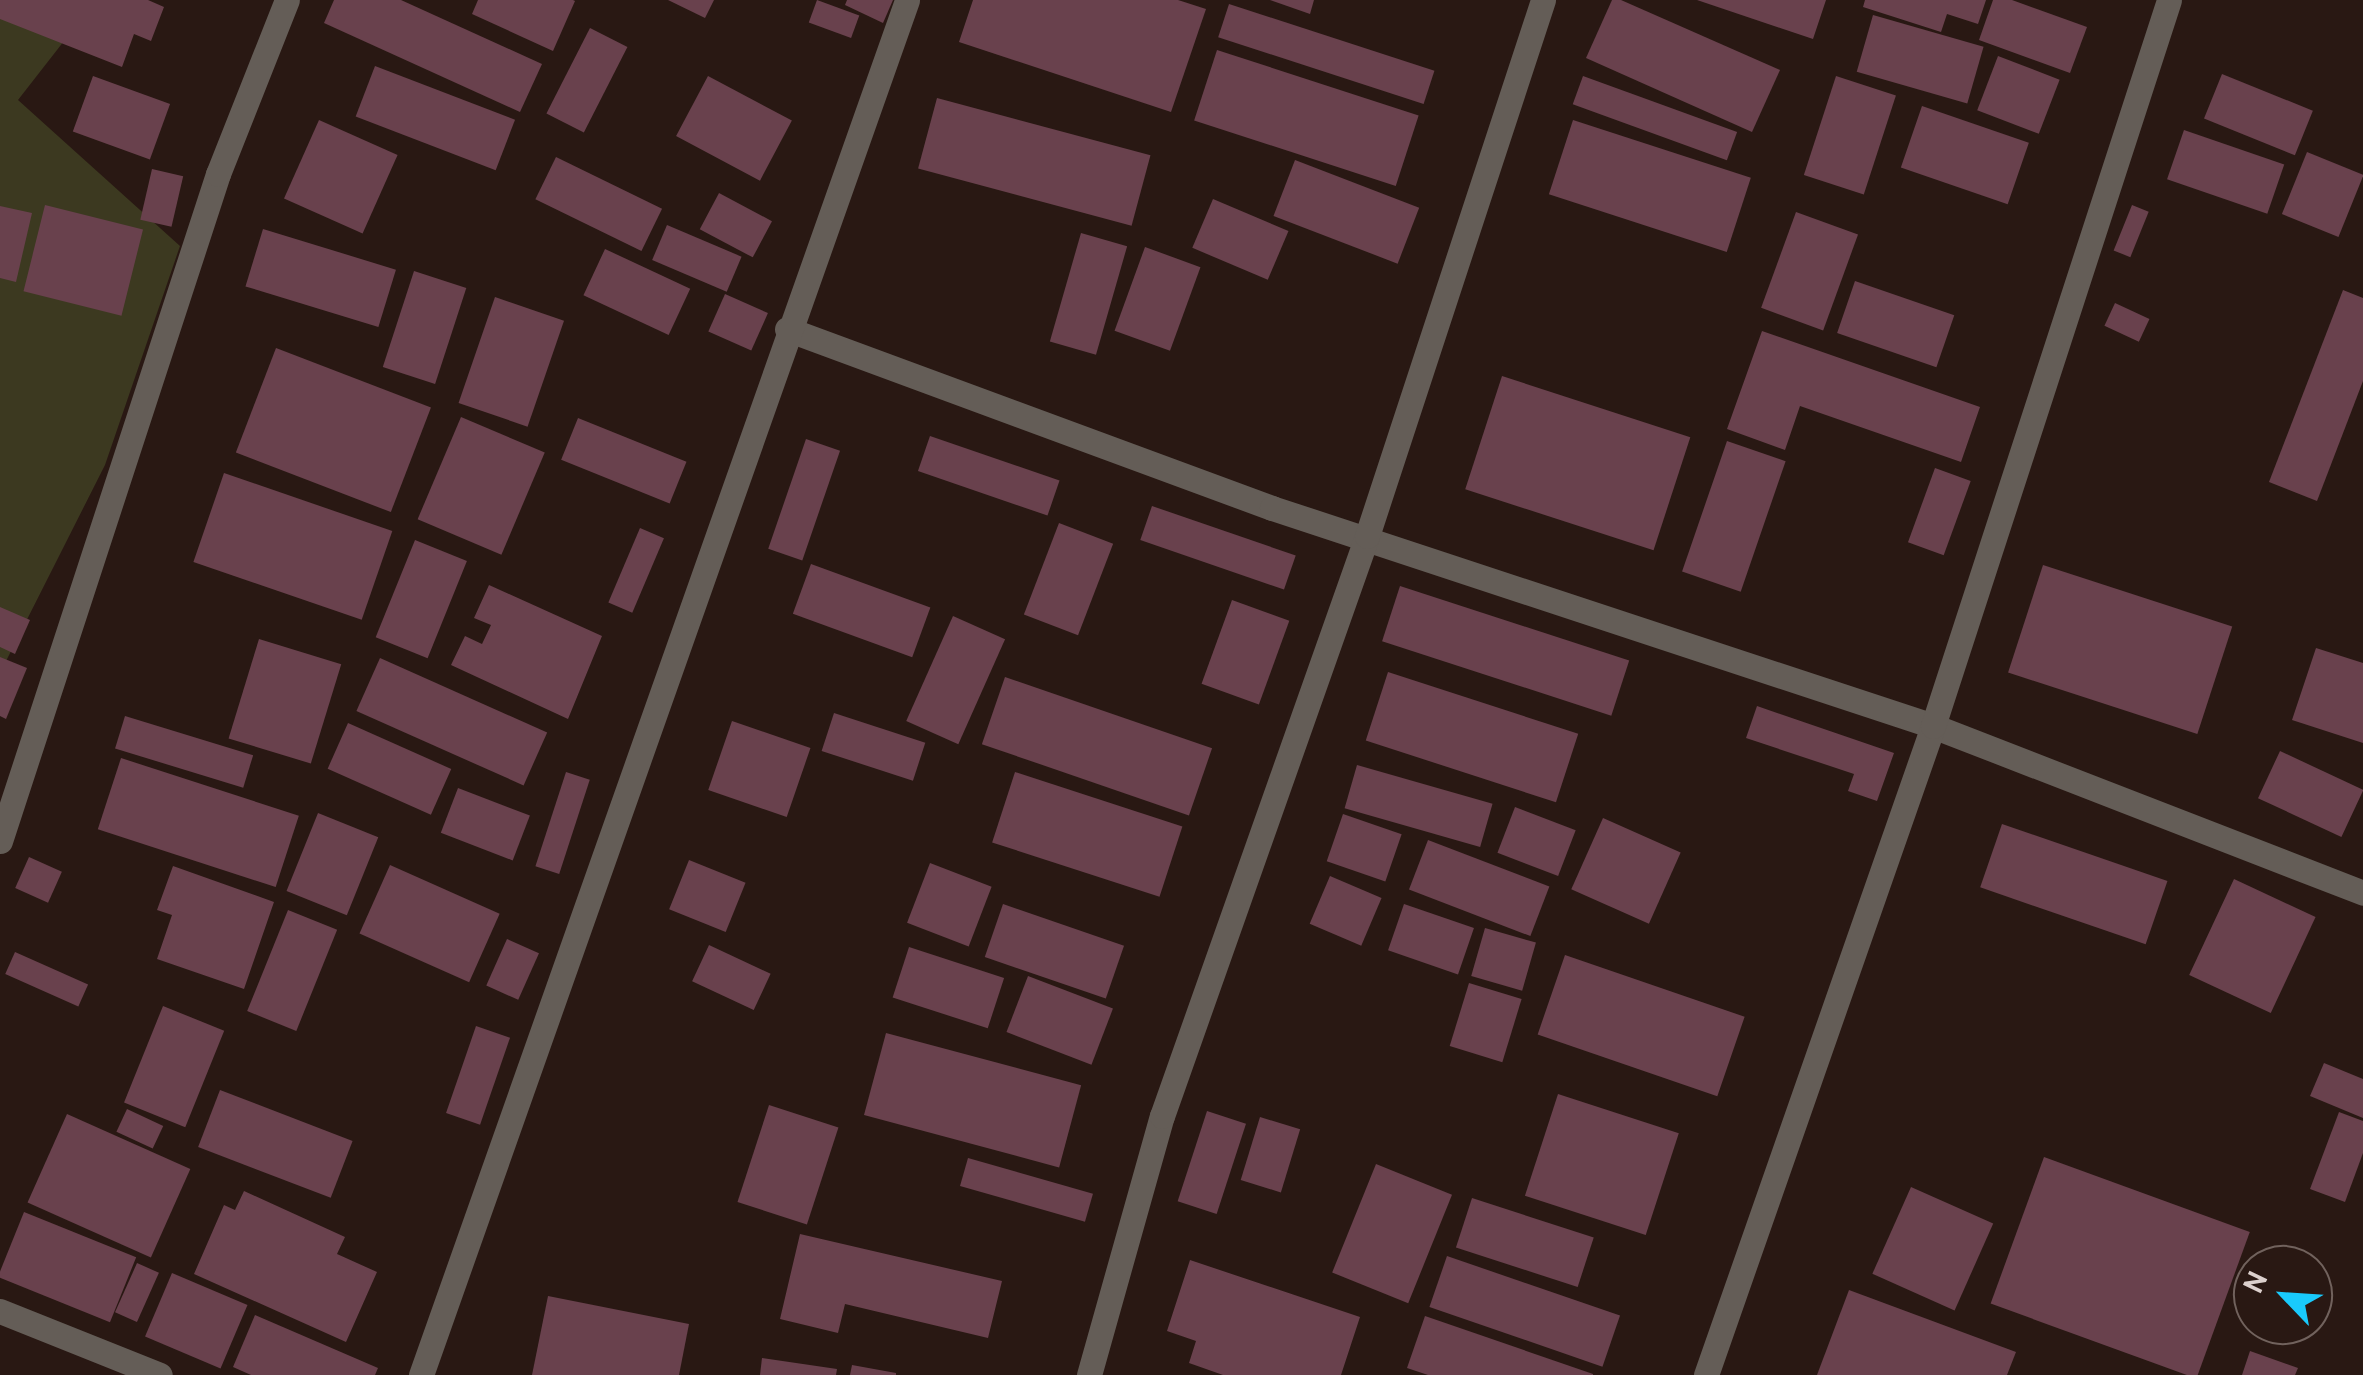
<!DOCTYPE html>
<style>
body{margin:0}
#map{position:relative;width:2363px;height:1375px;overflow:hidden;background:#291813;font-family:Overpass,sans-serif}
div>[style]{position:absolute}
.green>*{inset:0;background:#3c3920}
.building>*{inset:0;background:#69414d;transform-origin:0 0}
.minor>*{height:25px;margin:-12.5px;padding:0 12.5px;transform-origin:12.5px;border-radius:12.5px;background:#645d57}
span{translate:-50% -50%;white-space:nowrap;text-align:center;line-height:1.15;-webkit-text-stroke:8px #291813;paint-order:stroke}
.north{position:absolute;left:2233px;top:1245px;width:100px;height:100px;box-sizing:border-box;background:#291813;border:2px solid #71625d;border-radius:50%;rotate:295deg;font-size:28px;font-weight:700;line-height:40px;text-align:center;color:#dcd0cd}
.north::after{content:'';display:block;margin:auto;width:35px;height:45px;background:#19cafc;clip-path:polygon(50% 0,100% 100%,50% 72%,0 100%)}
</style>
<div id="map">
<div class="green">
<i style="clip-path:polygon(0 0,96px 0,18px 100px,180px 246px,105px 465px,0 673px)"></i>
</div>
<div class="building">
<i style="clip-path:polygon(0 0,148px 0,164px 7px,151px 41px,134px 34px,122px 67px,0 19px)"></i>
<i style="clip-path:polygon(334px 0,401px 0,542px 64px,520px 112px,324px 23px)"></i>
<i style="clip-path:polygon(478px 0,573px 0,575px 1px,553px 51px,472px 14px)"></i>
<i style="clip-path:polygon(668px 0,714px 0,705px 18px)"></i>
<i style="left:817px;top:0;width:45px;height:24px;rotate:20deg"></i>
<i style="clip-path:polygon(847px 0,893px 0,883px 23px,845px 5px)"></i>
<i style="clip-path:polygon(973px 0,1178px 0,1206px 9px,1171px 112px,959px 42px)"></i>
<i style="clip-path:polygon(1270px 0,1314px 0,1310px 14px)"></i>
<i style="clip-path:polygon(1612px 0,1621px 0,1780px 70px,1752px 132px,1586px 58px)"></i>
<i style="clip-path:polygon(1697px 0,1826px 0,1813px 39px)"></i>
<i style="clip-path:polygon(1865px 0,1986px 0,1978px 24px,1947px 14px,1941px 32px,1863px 7px)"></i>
<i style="clip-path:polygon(1993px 0,2012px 0,2087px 27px,2070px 73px,1979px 40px)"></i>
<i style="left:1229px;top:4px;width:216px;height:35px;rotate:18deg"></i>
<i style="left:1873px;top:15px;width:115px;height:59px;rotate:16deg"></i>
<i style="left:590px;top:28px;width:42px;height:96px;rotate:27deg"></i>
<i style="left:1217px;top:50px;width:212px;height:74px;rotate:18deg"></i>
<i style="left:1998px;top:56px;width:66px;height:58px;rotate:21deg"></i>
<i style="left:375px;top:66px;width:150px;height:54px;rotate:21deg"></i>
<i style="left:2222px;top:74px;width:98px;height:48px;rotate:22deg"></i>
<i style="left:93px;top:76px;width:82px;height:59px;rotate:20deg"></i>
<i style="left:708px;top:76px;width:95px;height:68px;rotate:28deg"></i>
<i style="left:1583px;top:76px;width:164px;height:30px;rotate:20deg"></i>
<i style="left:1836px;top:76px;width:63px;height:104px;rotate:18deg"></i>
<i style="left:937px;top:98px;width:221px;height:73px;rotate:15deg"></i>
<i style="left:1922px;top:106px;width:113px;height:65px;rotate:19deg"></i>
<i style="left:319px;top:120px;width:86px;height:86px;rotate:24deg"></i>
<i style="left:1573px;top:120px;width:187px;height:78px;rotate:18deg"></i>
<i style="left:2184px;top:130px;width:106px;height:52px;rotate:19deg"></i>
<i style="left:2307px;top:152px;width:61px;height:67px;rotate:22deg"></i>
<i style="left:556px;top:157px;width:118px;height:47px;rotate:26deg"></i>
<i style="left:1295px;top:160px;width:133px;height:60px;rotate:21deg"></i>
<i style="left:152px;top:169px;width:32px;height:52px;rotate:13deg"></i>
<i style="left:719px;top:193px;width:60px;height:41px;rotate:28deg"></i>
<i style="left:1213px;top:199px;width:82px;height:53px;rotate:23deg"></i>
<i style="left:45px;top:205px;width:101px;height:89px;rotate:14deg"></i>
<i style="left:2132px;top:205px;width:18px;height:49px;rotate:22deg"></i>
<i style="clip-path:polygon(0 206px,32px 213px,16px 282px,0 278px)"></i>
<i style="left:1796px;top:212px;width:66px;height:102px;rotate:20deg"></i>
<i style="left:667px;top:225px;width:81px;height:38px;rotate:23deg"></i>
<i style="left:263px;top:229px;width:139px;height:60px;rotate:17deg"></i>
<i style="left:1081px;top:233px;width:48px;height:113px;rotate:16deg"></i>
<i style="left:1145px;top:247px;width:59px;height:89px;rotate:20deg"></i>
<i style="left:605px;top:249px;width:94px;height:51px;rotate:25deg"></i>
<i style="left:414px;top:271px;width:55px;height:101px;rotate:18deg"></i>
<i style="left:1855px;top:281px;width:105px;height:55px;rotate:19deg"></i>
<i style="clip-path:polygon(2343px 290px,2363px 298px,2363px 381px,2317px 501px,2269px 482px)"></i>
<i style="left:725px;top:294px;width:47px;height:41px;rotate:24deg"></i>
<i style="left:495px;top:297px;width:73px;height:112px;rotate:19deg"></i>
<i style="left:2115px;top:303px;width:38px;height:25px;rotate:25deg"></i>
<i style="clip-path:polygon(1762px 331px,1980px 407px,1961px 462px,1800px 406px,1785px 450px,1727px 429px)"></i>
<i style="left:276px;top:348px;width:166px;height:112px;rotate:21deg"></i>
<i style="left:1502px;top:376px;width:198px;height:119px;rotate:18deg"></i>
<i style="left:461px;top:417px;width:91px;height:111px;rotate:23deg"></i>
<i style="left:578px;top:418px;width:117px;height:45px;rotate:22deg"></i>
<i style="left:930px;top:436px;width:137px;height:37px;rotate:19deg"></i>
<i style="left:806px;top:439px;width:36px;height:116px;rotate:19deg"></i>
<i style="left:1727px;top:441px;width:62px;height:138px;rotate:19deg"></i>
<i style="left:1935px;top:468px;width:38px;height:79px;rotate:20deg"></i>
<i style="left:224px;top:473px;width:178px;height:94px;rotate:19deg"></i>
<i style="left:1152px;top:506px;width:152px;height:36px;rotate:19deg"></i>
<i style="left:1059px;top:523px;width:58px;height:98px;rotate:21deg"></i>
<i style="left:640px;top:528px;width:26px;height:81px;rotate:23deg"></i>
<i style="left:415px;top:540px;width:56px;height:105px;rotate:22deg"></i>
<i style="left:811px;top:564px;width:127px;height:53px;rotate:20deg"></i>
<i style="left:2043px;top:565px;width:199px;height:113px;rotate:18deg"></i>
<i style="clip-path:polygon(489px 585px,602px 636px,568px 719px,451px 665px,465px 636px,482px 644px,491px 625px,474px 618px)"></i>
<i style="left:1400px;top:586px;width:241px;height:58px;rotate:18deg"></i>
<i style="left:1232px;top:600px;width:61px;height:89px;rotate:20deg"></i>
<i style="clip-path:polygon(0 607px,30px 620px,15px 654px,0 647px)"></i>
<i style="left:953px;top:616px;width:57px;height:115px;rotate:24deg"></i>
<i style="left:259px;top:639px;width:86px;height:104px;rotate:17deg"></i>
<i style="clip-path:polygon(2316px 648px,2363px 663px,2363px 743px,2292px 720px)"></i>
<i style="clip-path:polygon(0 657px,27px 668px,6px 719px,0 716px)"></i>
<i style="left:380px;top:658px;width:183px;height:58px;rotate:24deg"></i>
<i style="left:1388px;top:672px;width:200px;height:72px;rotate:18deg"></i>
<i style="left:1005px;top:677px;width:219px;height:71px;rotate:19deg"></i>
<i style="clip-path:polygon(1757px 706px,1894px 753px,1877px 801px,1848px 791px,1854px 774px,1746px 738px)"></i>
<i style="left:834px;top:713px;width:96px;height:40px;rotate:18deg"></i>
<i style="left:125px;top:716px;width:134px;height:34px;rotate:17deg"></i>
<i style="left:732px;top:721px;width:83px;height:73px;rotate:19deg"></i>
<i style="left:348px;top:723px;width:113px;height:50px;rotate:24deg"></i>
<i style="left:2280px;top:751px;width:92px;height:52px;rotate:25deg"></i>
<i style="left:121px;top:758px;width:187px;height:75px;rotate:18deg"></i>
<i style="left:1357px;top:765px;width:141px;height:45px;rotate:16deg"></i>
<i style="left:566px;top:772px;width:25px;height:99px;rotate:18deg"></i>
<i style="left:1015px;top:772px;width:176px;height:74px;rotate:18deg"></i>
<i style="left:458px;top:788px;width:77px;height:48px;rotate:21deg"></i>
<i style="left:1515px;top:807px;width:65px;height:49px;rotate:21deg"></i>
<i style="left:318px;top:813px;width:65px;height:84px;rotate:22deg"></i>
<i style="left:1343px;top:814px;width:62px;height:50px;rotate:19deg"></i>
<i style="left:1603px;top:818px;width:85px;height:78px;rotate:24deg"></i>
<i style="left:2002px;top:824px;width:175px;height:67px;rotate:19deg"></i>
<i style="left:1428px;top:840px;width:130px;height:53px;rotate:21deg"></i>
<i style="left:29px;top:857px;width:36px;height:34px;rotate:24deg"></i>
<i style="left:689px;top:860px;width:61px;height:53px;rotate:22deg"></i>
<i style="left:930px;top:863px;width:66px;height:64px;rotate:21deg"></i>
<i style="left:390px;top:865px;width:120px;height:75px;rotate:24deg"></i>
<i style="clip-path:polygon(173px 866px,274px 902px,244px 989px,157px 959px,172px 915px,157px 910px)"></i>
<i style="left:1330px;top:876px;width:56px;height:52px;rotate:23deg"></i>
<i style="left:2234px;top:879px;width:90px;height:106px;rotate:25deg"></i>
<i style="left:1003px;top:904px;width:128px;height:56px;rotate:19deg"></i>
<i style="left:1404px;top:904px;width:74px;height:49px;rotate:19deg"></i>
<i style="left:288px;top:910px;width:53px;height:109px;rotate:22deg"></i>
<i style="left:1485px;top:928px;width:53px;height:50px;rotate:16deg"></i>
<i style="left:507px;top:939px;width:35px;height:51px;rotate:24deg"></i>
<i style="left:709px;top:945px;width:68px;height:40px;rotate:25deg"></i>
<i style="left:909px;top:947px;width:100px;height:53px;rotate:18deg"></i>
<i style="left:15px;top:952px;width:80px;height:24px;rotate:24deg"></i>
<i style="left:1565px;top:955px;width:190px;height:84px;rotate:19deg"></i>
<i style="left:1028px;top:976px;width:91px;height:60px;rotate:21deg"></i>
<i style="left:1469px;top:983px;width:55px;height:66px;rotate:17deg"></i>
<i style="left:163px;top:1006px;width:66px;height:104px;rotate:22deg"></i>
<i style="left:476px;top:1026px;width:36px;height:92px;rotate:19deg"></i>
<i style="left:886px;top:1033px;width:202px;height:85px;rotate:15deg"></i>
<i style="clip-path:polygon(2324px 1063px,2363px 1079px,2363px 1118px,2310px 1096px)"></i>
<i style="left:220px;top:1090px;width:142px;height:61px;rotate:21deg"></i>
<i style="left:1558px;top:1094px;width:127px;height:107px;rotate:18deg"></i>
<i style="left:769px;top:1105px;width:73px;height:102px;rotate:18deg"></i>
<i style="left:127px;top:1109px;width:40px;height:25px;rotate:25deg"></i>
<i style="left:1207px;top:1111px;width:41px;height:95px;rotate:18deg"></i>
<i style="clip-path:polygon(2339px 1112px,2363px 1121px,2363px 1153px,2345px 1202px,2310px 1189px)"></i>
<i style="left:67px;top:1114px;width:135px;height:97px;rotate:24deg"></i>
<i style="left:1260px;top:1117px;width:42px;height:66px;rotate:17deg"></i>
<i style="left:2044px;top:1157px;width:219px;height:156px;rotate:20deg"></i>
<i style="left:968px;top:1158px;width:130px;height:29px;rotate:16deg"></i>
<i style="left:1376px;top:1164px;width:82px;height:117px;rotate:22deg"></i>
<i style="left:1911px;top:1187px;width:90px;height:95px;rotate:24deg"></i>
<i style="clip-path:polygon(244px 1191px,345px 1237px,337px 1254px,377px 1272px,346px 1342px,194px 1274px,224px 1205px,235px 1210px)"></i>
<i style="left:1472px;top:1198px;width:128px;height:52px;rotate:18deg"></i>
<i style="left:24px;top:1212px;width:121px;height:70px;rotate:22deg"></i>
<i style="clip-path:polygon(800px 1234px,1002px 1281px,988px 1338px,845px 1304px,838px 1333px,780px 1319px)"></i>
<i style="left:1447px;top:1256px;width:183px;height:54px;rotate:19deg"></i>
<i style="clip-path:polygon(1190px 1260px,1360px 1317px,1341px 1375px,1223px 1375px,1189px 1363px,1196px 1341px,1167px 1331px)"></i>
<i style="left:137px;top:1263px;width:24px;height:54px;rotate:24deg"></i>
<i style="left:172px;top:1273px;width:82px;height:69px;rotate:23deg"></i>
<i style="clip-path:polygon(1849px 1290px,2016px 1352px,2007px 1375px,1817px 1375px)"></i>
<i style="clip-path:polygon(548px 1296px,689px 1324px,679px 1375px,532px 1375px)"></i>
<i style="clip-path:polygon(255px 1315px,378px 1368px,375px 1375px,251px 1375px,233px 1367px)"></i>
<i style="clip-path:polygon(1425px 1316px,1593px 1374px,1593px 1375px,1428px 1375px,1407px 1368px)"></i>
<i style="clip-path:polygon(2250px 1351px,2298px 1368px,2295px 1375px,2242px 1375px)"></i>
<i style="clip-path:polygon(762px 1358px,837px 1369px,836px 1375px,760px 1375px)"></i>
<i style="clip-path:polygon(852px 1365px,896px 1373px,896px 1375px,850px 1375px)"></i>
</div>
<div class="minor">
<i style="left:787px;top:329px;width:517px;rotate:20.26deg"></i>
<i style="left:1272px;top:508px;width:696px;rotate:18.25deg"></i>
<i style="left:1933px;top:726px;width:461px;rotate:21.2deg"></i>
<i style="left:0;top:841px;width:702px;rotate:-71.9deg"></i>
<i style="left:218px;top:174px;width:187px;rotate:-68.4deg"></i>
<i style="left:0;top:1311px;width:172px;rotate:21.8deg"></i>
<i style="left:421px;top:1375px;width:1458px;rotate:-70.53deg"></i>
<i style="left:1089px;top:1375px;width:269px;rotate:-74.3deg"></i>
<i style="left:1162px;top:1116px;width:615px;rotate:-70.53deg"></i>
<i style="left:1367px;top:536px;width:564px;rotate:-71.82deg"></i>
<i style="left:1706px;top:1375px;width:688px;rotate:-70.72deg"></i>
<i style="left:1933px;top:726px;width:763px;rotate:-71.99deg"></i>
</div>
<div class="north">N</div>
</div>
